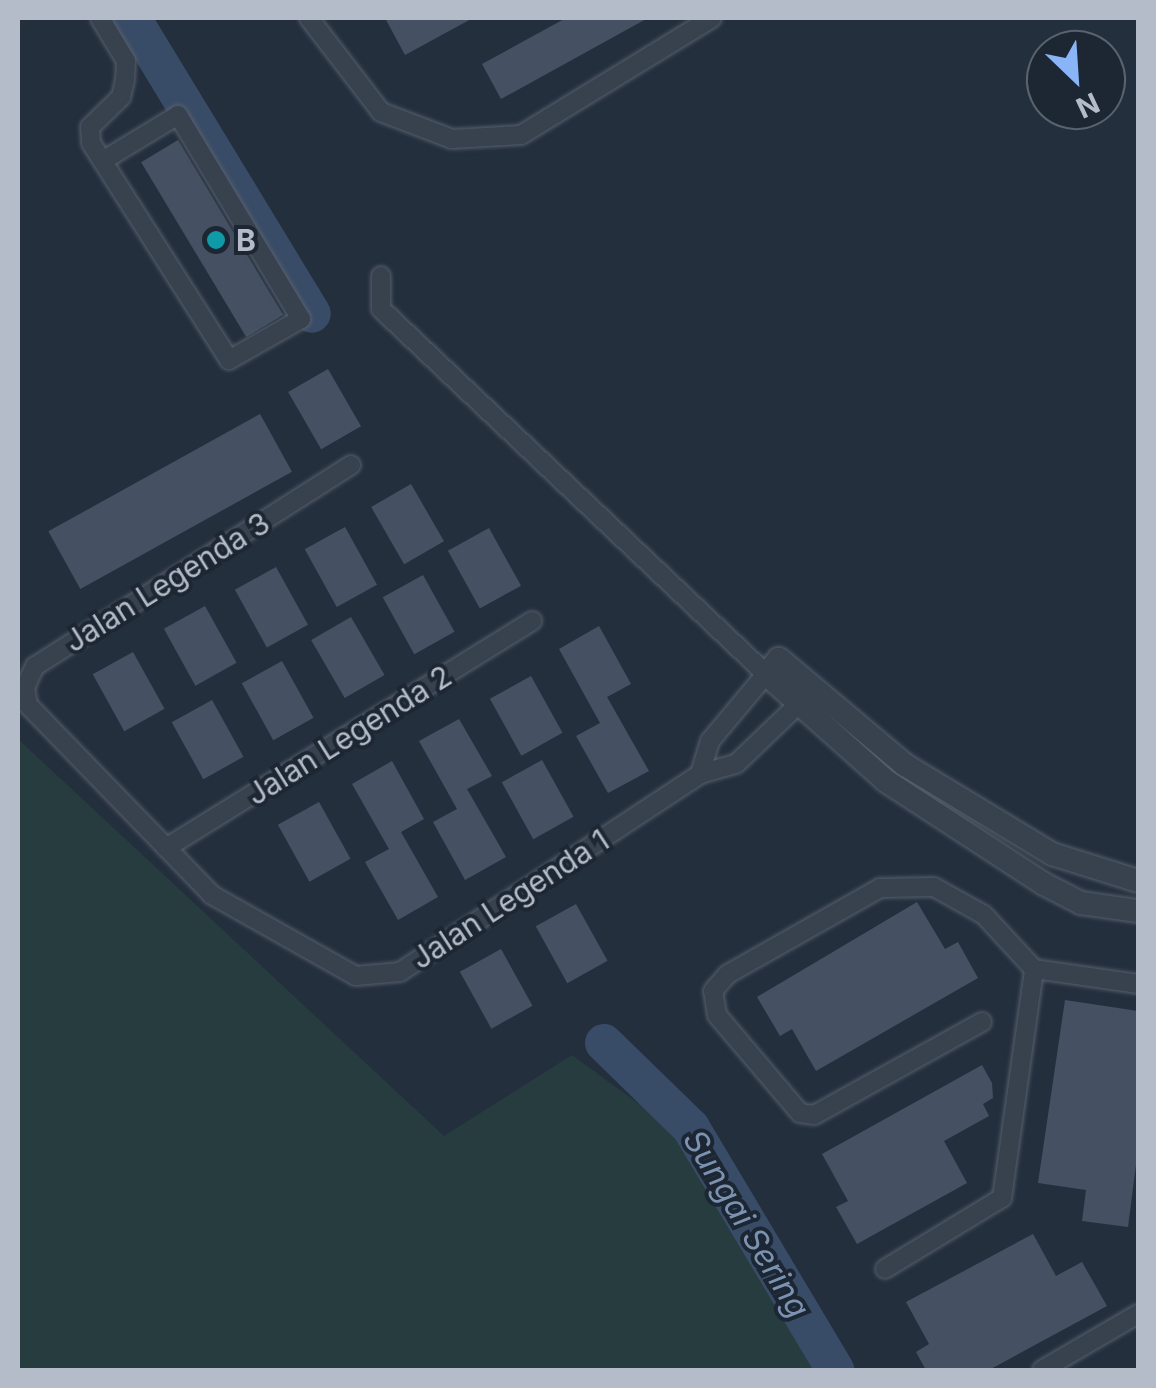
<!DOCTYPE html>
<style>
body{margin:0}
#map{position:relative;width:1156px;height:1388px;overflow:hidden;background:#242f3e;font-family:Inter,sans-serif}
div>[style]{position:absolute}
.green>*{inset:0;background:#263c3f}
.river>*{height:38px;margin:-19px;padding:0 19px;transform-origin:19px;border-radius:19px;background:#394c67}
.building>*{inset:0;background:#455162;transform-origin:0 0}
.roads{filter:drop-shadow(0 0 2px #565f6c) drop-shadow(0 0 2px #565f6c)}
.minor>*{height:18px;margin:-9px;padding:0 9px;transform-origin:9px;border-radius:9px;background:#38414e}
.tertiary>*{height:22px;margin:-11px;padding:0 11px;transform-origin:11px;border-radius:11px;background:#38414e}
.dots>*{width:28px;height:28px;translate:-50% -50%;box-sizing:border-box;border:5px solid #1d2633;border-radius:50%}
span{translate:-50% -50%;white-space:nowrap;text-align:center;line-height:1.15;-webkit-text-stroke:8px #1d2633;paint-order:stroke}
.poi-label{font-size:30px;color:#b4bcc9;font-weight:700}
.left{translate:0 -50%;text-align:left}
.street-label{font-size:30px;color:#b4bcc9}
.water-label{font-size:32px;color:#7c92b1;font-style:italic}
.frame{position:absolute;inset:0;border:20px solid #b4bcc9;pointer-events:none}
.north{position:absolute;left:1026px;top:30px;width:100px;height:100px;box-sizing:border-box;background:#1d2633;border:2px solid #59626f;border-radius:50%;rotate:155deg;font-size:28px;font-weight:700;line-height:40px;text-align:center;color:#b4bcc9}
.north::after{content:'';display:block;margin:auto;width:35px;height:45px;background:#8ab4f8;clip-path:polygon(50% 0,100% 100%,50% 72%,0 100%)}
</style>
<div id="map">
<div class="green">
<i style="clip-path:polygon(18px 739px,444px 1136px,572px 1055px,676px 1131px,850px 1370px,18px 1370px)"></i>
</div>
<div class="river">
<i style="left:132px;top:18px;width:346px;rotate:58.7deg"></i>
<i style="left:604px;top:1043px;width:122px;rotate:44.3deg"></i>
<i style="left:691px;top:1128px;width:282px;rotate:59.2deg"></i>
</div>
<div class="building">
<i style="clip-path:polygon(385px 18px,473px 18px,405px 55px)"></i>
<i style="clip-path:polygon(566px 18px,648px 18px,501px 99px,482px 64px)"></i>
<i style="left:178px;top:140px;width:204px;height:43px;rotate:59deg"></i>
<i style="left:328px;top:369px;width:66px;height:46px;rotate:60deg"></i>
<i style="left:260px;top:414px;width:66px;height:242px;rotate:61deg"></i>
<i style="left:411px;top:484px;width:66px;height:46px;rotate:60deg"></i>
<i style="left:345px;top:527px;width:66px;height:46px;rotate:61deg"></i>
<i style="left:489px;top:528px;width:66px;height:47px;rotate:61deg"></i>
<i style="left:276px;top:567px;width:66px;height:47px;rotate:61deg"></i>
<i style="left:423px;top:575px;width:65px;height:46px;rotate:61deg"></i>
<i style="left:205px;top:606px;width:65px;height:47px;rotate:61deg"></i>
<i style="left:351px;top:617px;width:67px;height:46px;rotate:60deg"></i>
<i style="clip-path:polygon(599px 626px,631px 684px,607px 697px,649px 771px,608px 793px,576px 736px,600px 723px,559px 649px)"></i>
<i style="left:133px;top:652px;width:65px;height:46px;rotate:61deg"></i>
<i style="left:282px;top:661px;width:65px;height:46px;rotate:61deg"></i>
<i style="left:531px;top:676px;width:65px;height:47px;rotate:61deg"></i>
<i style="left:212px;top:700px;width:65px;height:46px;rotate:61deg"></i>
<i style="clip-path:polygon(459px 719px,492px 776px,467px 789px,506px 857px,465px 880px,433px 822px,457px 809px,419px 741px)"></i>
<i style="left:542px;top:760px;width:65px;height:46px;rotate:61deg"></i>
<i style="clip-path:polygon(392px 761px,424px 819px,401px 832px,438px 897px,398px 920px,365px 862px,389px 849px,352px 784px)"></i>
<i style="left:319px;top:802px;width:65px;height:47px;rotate:61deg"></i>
<i style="clip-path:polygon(917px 902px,945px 949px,958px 942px,978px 978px,816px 1071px,792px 1029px,780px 1036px,757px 997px)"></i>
<i style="left:576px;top:904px;width:65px;height:46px;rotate:61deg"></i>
<i style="left:501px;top:949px;width:65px;height:47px;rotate:61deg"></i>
<i style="clip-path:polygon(1065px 1000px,1138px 1011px,1138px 1149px,1128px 1227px,1082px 1221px,1086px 1190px,1038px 1183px)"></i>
<i style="clip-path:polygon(982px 1065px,992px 1083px,993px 1098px,983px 1104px,989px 1116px,944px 1141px,967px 1183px,857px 1244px,836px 1207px,848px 1201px,822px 1154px)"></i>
<i style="clip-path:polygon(1033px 1234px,1056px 1276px,1082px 1262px,1107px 1306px,989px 1370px,926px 1370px,916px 1352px,929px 1344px,906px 1302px)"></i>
</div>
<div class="roads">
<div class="minor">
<i style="left:100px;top:18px;width:50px;rotate:58.8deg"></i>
<i style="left:126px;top:61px;width:19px;rotate:93deg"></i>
<i style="left:125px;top:80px;width:17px;rotate:103deg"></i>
<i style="left:121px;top:97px;width:43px;rotate:135.9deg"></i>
<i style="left:90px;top:127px;width:16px;rotate:86deg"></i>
<i style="left:91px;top:143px;width:257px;rotate:57.5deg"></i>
<i style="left:229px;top:360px;width:83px;rotate:-29.7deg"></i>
<i style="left:301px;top:319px;width:238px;rotate:-121.1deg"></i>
<i style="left:178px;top:115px;width:87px;rotate:148.7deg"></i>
<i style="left:309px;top:18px;width:118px;rotate:52.5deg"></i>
<i style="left:381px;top:112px;width:76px;rotate:20.8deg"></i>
<i style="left:452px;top:139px;width:69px;rotate:-3.3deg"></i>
<i style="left:521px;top:135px;width:224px;rotate:-31.5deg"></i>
<i style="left:381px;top:276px;width:33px;rotate:90deg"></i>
<i style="left:381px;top:309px;width:531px;rotate:43.47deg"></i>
<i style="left:766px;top:674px;width:87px;rotate:129.9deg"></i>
<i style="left:710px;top:741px;width:34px;rotate:107deg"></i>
<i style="left:351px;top:465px;width:375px;rotate:147.5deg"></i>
<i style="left:35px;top:666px;width:23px;rotate:115deg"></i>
<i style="left:25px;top:687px;width:18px;rotate:81deg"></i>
<i style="left:28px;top:705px;width:264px;rotate:45.9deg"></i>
<i style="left:212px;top:895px;width:165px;rotate:29.4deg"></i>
<i style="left:356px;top:976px;width:44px;rotate:-5.2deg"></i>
<i style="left:400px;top:972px;width:359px;rotate:-33.4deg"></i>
<i style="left:700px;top:774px;width:37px;rotate:-16deg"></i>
<i style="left:736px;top:764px;width:98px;rotate:-43.8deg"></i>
<i style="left:166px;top:848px;width:431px;rotate:-31.8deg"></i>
<i style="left:1034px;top:969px;width:105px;rotate:8.2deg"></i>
<i style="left:982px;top:1022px;width:192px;rotate:151deg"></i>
<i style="left:814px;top:1115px;width:14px;rotate:-172deg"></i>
<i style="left:800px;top:1113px;width:128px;rotate:-130.3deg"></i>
<i style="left:717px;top:1015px;width:24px;rotate:-99deg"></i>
<i style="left:713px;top:991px;width:23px;rotate:-49deg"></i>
<i style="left:728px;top:974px;width:175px;rotate:-29.5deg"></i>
<i style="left:880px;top:888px;width:54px;rotate:-1.1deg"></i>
<i style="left:934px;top:887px;width:57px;rotate:29.2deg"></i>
<i style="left:984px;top:915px;width:74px;rotate:47.2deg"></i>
<i style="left:885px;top:1269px;width:137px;rotate:-31.3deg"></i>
<i style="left:1002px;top:1198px;width:231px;rotate:-82deg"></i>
<i style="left:1042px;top:1370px;width:111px;rotate:-30.3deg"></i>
</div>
<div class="tertiary">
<i style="left:1138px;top:881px;width:90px;rotate:-162.6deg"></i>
<i style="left:1052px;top:854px;width:172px;rotate:-148.8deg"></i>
<i style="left:905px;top:765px;width:165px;rotate:-139.9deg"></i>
<i style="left:779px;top:659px;width:20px;rotate:131deg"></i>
<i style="left:766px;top:674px;width:161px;rotate:41.7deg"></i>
<i style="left:886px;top:781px;width:189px;rotate:33.1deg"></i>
<i style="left:1044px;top:884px;width:42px;rotate:27.2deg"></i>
<i style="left:1081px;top:903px;width:58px;rotate:8deg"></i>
</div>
</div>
<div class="dots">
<i style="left:216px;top:240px;background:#0f9aa8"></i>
</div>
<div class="poi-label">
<span class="left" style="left:236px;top:240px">B</span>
</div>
<div class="street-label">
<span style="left:167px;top:582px;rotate:-32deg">Jalan Legenda 3</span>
<span style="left:349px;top:735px;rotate:-32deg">Jalan Legenda 2</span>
<span style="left:510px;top:899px;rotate:-33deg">Jalan Legenda 1</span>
</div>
<div class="water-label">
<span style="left:746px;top:1224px;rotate:59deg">Sungai Sering</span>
</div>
<div class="frame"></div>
<div class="north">N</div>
</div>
